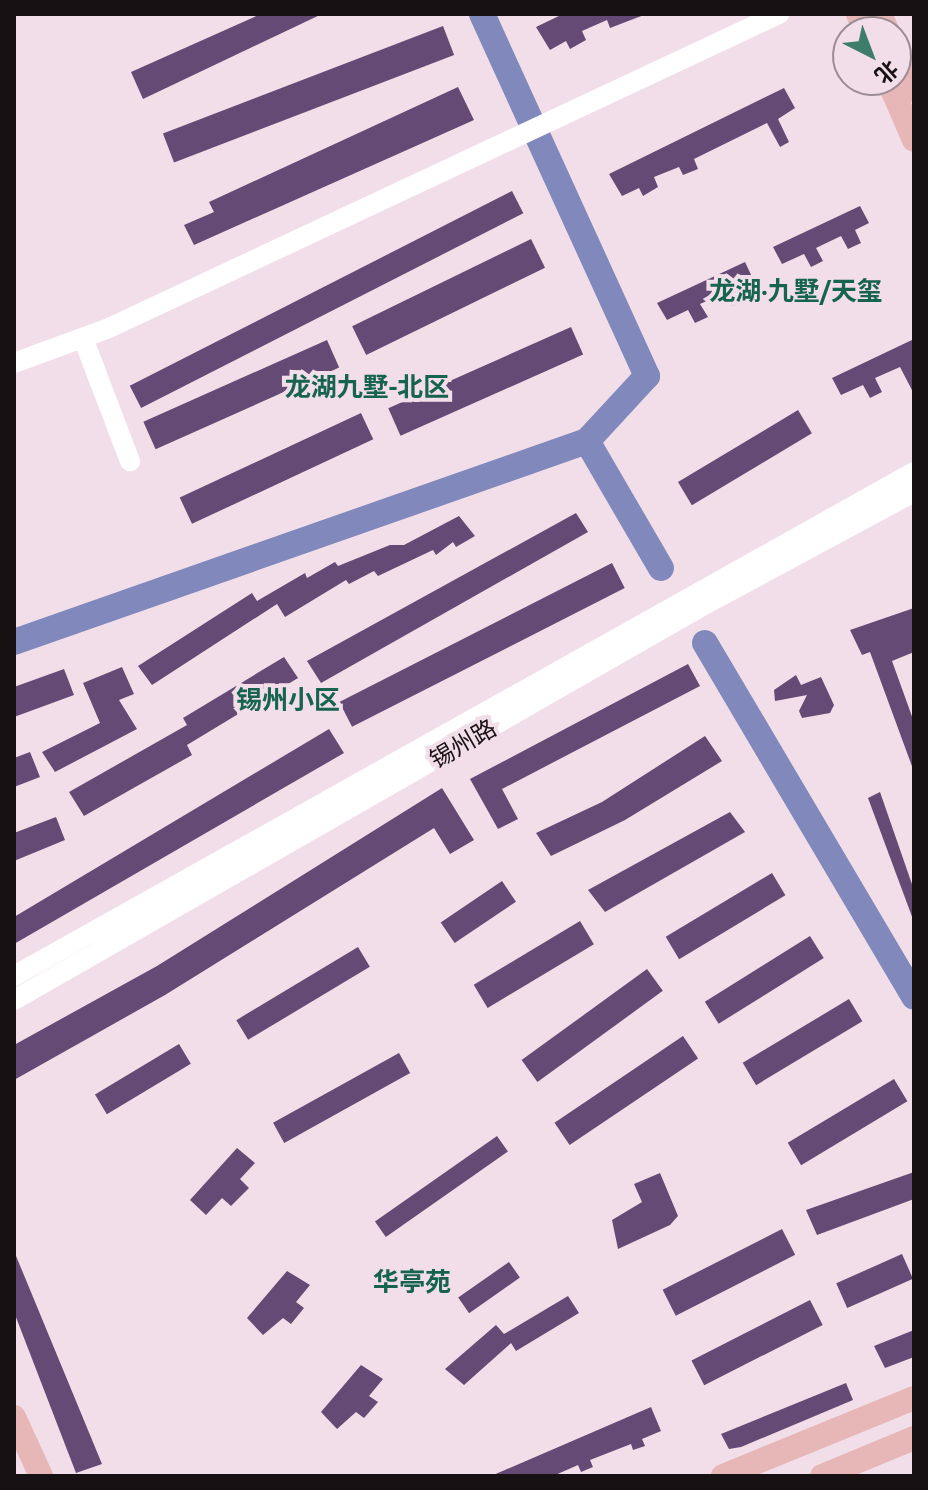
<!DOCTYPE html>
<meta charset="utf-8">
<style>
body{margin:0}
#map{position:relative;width:928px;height:1490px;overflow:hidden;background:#f2dee8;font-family:Ubuntu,"Noto Sans SC",sans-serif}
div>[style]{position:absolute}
.river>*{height:26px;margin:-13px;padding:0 13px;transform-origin:13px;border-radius:13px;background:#8189bc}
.building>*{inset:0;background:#644a75;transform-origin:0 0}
.minor>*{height:20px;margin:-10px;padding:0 10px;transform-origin:10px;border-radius:10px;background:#fff}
.major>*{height:24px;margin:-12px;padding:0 12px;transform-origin:12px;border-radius:12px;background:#e6b7b6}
span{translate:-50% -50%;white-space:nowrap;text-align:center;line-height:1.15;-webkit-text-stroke:8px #f2dee8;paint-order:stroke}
.street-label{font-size:24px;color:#181114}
.neighbourhood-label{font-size:26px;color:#166450;font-weight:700}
.frame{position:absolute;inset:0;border:16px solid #181114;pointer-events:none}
.north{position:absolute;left:832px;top:16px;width:80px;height:80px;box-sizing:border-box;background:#f2dee8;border:2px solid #9b8c93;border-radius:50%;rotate:138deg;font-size:22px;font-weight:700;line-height:32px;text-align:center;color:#181114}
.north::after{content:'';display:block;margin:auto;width:28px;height:36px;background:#3e7d6a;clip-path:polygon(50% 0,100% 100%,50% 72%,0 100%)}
</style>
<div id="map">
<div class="river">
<i style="left:482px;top:14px;width:398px;rotate:65.5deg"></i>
<i style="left:647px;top:376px;width:88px;rotate:132.7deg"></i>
<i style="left:14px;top:642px;width:607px;rotate:-19.33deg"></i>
<i style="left:587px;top:441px;width:147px;rotate:59.8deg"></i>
<i style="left:705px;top:643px;width:411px;rotate:59.4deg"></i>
</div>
<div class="building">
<i style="clip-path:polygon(261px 14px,322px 14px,143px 99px,131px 72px)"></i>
<i style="clip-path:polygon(563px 14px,644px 14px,644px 15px,610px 28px,607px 20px,582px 31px,586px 40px,570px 49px,566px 41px,550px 50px,536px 27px)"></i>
<i style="left:443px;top:26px;width:31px;height:300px;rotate:69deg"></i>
<i style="clip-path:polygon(458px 87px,474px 120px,194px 245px,184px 225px,214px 212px,209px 202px)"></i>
<i style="clip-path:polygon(784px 88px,795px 108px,778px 119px,789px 142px,780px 147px,767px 123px,694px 159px,698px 169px,683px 175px,679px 167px,654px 177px,658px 187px,643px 196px,639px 188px,622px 196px,609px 174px)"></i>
<i style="left:512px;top:191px;width:25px;height:429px;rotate:63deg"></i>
<i style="clip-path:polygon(860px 206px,869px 223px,855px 230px,861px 243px,848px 249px,841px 236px,816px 248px,823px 261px,811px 267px,804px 254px,782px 264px,773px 247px)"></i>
<i style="left:531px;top:239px;width:32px;height:199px;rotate:64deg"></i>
<i style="clip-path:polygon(745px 262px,753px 279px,740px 286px,746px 299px,732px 306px,726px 292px,700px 304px,708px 317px,695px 323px,688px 310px,667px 320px,657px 303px)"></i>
<i style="left:571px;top:327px;width:30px;height:200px;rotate:66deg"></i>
<i style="clip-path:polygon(914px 339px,914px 394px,900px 367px,875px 378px,882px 392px,870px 398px,863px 385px,841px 395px,832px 378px)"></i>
<i style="left:327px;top:340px;width:30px;height:201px;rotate:66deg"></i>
<i style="left:798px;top:410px;width:27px;height:140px;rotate:59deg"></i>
<i style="left:361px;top:413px;width:29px;height:200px;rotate:65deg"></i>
<i style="clip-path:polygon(576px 513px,588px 532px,321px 683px,307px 661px)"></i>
<i style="clip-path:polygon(459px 516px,475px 536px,456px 547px,453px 542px,436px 555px,433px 550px,378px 576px,374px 571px,349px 584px,346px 580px,285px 617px,277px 604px,152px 685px,138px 666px,252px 593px,257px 601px,305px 573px,307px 578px,335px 562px,338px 566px,390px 545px,404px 545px)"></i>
<i style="left:612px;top:563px;width:28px;height:306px;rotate:63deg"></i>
<i style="clip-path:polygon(914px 608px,914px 652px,892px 661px,914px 722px,913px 769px,870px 652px,862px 655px,850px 630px)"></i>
<i style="clip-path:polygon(284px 657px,298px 678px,187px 745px,192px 755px,84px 816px,69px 792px,187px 725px,183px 718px)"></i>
<i style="clip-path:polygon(688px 664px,700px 686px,502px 789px,518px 819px,498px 829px,470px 779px)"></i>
<i style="clip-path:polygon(122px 667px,134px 694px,119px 700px,137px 729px,55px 772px,42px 752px,100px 723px,83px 683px)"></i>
<i style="clip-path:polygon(64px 669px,74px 695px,14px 717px,14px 687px)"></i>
<i style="clip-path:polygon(796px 675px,801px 685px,821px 677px,834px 705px,830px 713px,802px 718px,799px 711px,807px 695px,775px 701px,774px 690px)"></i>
<i style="clip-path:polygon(329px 729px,344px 753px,14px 944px,14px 917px)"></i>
<i style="clip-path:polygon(705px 736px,722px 761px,625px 820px,551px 856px,536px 833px,602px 802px)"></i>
<i style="clip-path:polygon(30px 752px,40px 777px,14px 787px,14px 758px)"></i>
<i style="clip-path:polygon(442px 788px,474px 840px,450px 854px,434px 828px,165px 995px,14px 1080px,14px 1045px,157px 966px)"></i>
<i style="clip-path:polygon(880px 792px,914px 890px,914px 922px,868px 798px)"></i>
<i style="clip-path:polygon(730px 812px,745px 832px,605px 912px,588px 890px)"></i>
<i style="clip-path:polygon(56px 817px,65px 840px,14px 861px,14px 833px)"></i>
<i style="left:772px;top:873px;width:26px;height:124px;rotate:59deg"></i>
<i style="left:502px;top:881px;width:25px;height:74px;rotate:56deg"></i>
<i style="left:580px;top:921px;width:27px;height:124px;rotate:59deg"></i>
<i style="left:810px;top:936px;width:26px;height:124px;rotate:58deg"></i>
<i style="left:358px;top:947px;width:23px;height:142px;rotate:59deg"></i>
<i style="left:647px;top:969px;width:27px;height:155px;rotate:54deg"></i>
<i style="left:849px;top:999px;width:26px;height:124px;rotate:59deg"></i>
<i style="left:683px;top:1036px;width:27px;height:155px;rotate:56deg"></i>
<i style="left:179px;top:1044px;width:23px;height:98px;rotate:59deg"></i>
<i style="left:399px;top:1053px;width:23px;height:144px;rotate:61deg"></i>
<i style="left:894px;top:1079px;width:26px;height:124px;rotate:59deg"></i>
<i style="left:497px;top:1136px;width:19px;height:149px;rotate:55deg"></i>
<i style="clip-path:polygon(237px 1148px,255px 1163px,240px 1179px,249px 1188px,231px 1206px,222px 1198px,206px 1215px,190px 1200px)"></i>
<i style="clip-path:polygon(914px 1172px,914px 1199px,817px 1235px,806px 1210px)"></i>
<i style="clip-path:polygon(660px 1173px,678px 1216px,670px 1225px,618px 1249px,612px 1220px,642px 1202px,634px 1184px)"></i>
<i style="left:782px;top:1229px;width:29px;height:134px;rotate:63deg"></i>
<i style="clip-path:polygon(14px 1251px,102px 1464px,76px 1473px,14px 1312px)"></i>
<i style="left:902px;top:1254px;width:27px;height:72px;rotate:66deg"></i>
<i style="left:509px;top:1262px;width:19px;height:62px;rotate:55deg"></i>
<i style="clip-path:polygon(287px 1271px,310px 1285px,296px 1302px,304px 1308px,291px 1324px,283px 1318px,263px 1335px,247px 1318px)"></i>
<i style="clip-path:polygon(568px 1296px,579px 1313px,516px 1351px,511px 1343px,464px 1385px,445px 1369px,496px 1325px,504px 1334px)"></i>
<i style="left:810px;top:1300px;width:28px;height:133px;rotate:63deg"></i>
<i style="clip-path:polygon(914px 1330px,914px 1357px,885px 1368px,874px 1346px)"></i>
<i style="clip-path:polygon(361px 1365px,383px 1379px,369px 1396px,378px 1402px,364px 1418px,356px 1412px,337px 1429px,321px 1412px)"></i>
<i style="clip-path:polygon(846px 1383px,853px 1400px,741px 1447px,729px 1449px,721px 1434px)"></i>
<i style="clip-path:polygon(651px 1407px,661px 1431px,642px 1439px,645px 1446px,633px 1450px,631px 1444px,590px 1460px,593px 1467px,581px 1472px,578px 1465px,553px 1476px,491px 1476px)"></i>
</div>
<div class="minor">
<i style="left:83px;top:338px;width:132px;rotate:69.1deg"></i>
<i style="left:14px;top:363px;width:101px;rotate:-20.2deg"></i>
<i style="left:109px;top:328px;width:740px;rotate:-25.11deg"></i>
<i style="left:14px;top:976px;width:1032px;rotate:-29.25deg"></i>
<i style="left:14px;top:1000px;width:797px;rotate:-29.78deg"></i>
<i style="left:706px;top:604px;width:236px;rotate:-28.3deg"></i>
</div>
<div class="major">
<i style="left:858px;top:14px;width:20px;rotate:66deg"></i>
<i style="left:880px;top:14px;width:20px;rotate:66deg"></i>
<i style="left:896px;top:49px;width:45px;rotate:66.3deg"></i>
<i style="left:888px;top:80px;width:65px;rotate:66.6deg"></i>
<i style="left:14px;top:1417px;width:65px;rotate:65.4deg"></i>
<i style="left:723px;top:1476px;width:206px;rotate:-22.2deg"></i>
<i style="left:822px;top:1476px;width:100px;rotate:-22.4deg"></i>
</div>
<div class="street-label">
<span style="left:463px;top:744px;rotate:-30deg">锡州路</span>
</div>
<div class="neighbourhood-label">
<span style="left:796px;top:291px">龙湖·九墅/天玺</span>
<span style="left:367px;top:387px">龙湖九墅-北区</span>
<span style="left:288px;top:700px">锡州小区</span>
<span style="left:412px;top:1282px">华亭苑</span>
</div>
<div class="frame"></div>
<div class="north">北</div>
</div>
